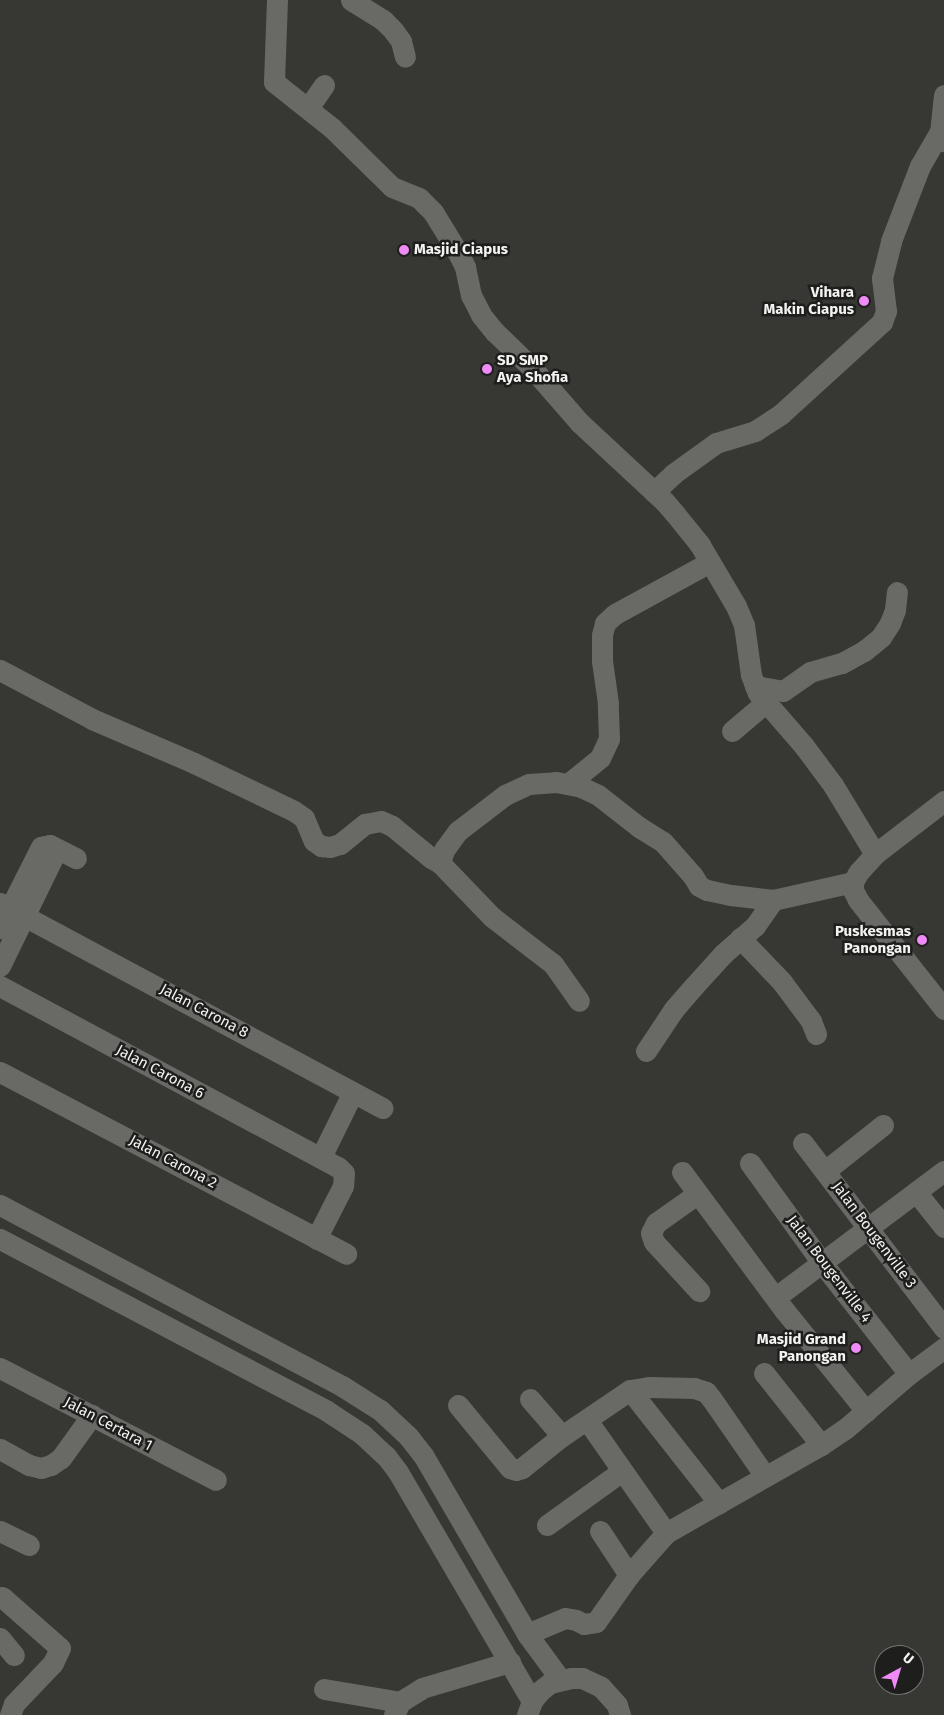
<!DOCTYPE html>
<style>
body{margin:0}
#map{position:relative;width:944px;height:1715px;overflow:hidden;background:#373733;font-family:"Fira Sans",sans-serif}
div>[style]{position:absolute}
.minor>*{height:21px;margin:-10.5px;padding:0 10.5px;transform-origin:10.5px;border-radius:10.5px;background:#696a66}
.dots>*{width:14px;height:14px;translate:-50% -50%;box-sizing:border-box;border:2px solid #1e1e1d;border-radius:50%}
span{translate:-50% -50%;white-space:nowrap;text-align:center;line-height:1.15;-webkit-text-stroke:5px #1e1e1d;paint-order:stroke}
.poi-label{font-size:15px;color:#f3f4f1;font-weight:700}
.left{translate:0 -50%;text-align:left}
.right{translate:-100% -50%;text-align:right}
.street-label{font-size:15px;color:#f3f4f1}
.north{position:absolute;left:874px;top:1645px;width:50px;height:50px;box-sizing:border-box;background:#1e1e1d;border:1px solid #737472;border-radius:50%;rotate:39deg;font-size:14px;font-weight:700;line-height:20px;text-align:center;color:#f3f4f1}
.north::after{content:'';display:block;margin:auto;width:18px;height:22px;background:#ef8bf7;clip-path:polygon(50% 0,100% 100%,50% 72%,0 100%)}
</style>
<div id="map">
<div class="minor">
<i style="left:277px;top:0;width:82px;rotate:92.1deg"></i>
<i style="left:274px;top:82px;width:74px;rotate:38.4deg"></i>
<i style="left:332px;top:128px;width:84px;rotate:44.5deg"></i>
<i style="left:392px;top:187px;width:29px;rotate:22deg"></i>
<i style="left:419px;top:198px;width:20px;rotate:45deg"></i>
<i style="left:433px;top:212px;width:46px;rotate:58.4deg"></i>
<i style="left:457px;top:251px;width:18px;rotate:63deg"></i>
<i style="left:465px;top:267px;width:29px;rotate:78deg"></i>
<i style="left:471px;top:295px;width:22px;rotate:63deg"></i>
<i style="left:481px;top:315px;width:22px;rotate:51deg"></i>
<i style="left:495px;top:332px;width:53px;rotate:44.2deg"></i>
<i style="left:533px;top:369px;width:72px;rotate:49deg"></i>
<i style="left:580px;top:423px;width:115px;rotate:42.9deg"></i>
<i style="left:664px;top:501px;width:18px;rotate:49deg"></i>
<i style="left:676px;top:515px;width:38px;rotate:51deg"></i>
<i style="left:700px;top:545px;width:71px;rotate:59.5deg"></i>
<i style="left:736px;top:606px;width:21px;rotate:67deg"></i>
<i style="left:744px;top:625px;width:50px;rotate:82deg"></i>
<i style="left:751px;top:675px;width:19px;rotate:69deg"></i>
<i style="left:758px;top:693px;width:70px;rotate:49deg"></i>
<i style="left:804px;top:746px;width:49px;rotate:53.4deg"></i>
<i style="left:833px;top:785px;width:81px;rotate:58.7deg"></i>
<i style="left:351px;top:0;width:38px;rotate:32deg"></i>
<i style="left:383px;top:20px;width:14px;rotate:45deg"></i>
<i style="left:393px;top:30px;width:14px;rotate:54deg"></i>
<i style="left:401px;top:41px;width:16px;rotate:76deg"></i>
<i style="left:944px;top:95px;width:37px;rotate:96deg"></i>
<i style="left:940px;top:132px;width:10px;rotate:66deg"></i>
<i style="left:308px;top:108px;width:28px;rotate:-55deg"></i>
<i style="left:654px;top:492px;width:26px;rotate:-43deg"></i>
<i style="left:673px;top:474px;width:53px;rotate:-35.8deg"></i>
<i style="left:716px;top:443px;width:41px;rotate:-17.1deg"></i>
<i style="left:755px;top:431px;width:31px;rotate:-33deg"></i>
<i style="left:781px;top:414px;width:137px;rotate:-42.3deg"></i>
<i style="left:882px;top:322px;width:12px;rotate:-70deg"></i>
<i style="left:886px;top:311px;width:33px;rotate:-97deg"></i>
<i style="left:882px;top:278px;width:38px;rotate:-76deg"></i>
<i style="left:891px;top:241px;width:80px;rotate:-68.9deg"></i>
<i style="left:920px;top:166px;width:39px;rotate:-60deg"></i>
<i style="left:0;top:670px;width:104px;rotate:28deg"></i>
<i style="left:92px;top:719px;width:111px;rotate:23.3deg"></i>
<i style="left:194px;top:763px;width:111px;rotate:25.6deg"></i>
<i style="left:294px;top:811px;width:12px;rotate:35deg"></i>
<i style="left:304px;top:818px;width:25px;rotate:67deg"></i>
<i style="left:314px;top:841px;width:9px;rotate:36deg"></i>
<i style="left:321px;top:846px;width:9px;rotate:6deg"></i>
<i style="left:330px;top:847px;width:10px;rotate:-17deg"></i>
<i style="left:340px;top:844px;width:32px;rotate:-39deg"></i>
<i style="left:365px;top:824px;width:16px;rotate:-11deg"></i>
<i style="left:381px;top:821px;width:12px;rotate:24deg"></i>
<i style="left:392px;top:826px;width:50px;rotate:39.4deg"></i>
<i style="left:431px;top:858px;width:10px;rotate:29deg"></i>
<i style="left:440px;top:863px;width:14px;rotate:-73deg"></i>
<i style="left:444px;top:850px;width:24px;rotate:-54deg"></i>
<i style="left:458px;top:831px;width:59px;rotate:-37.5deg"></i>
<i style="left:505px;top:795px;width:26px;rotate:-25deg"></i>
<i style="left:529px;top:784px;width:27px;rotate:-4deg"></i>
<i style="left:556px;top:782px;width:25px;rotate:11deg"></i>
<i style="left:581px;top:787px;width:19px;rotate:25deg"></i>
<i style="left:598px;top:795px;width:52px;rotate:38deg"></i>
<i style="left:639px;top:827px;width:28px;rotate:32deg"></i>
<i style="left:663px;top:842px;width:45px;rotate:48.6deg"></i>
<i style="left:693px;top:876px;width:12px;rotate:59deg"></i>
<i style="left:699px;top:886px;width:9px;rotate:27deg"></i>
<i style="left:707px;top:890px;width:25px;rotate:12deg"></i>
<i style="left:731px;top:895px;width:42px;rotate:6.8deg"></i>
<i style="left:773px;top:900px;width:82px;rotate:-12.7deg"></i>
<i style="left:755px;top:686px;width:28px;rotate:10deg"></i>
<i style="left:783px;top:691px;width:33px;rotate:-35deg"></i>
<i style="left:810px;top:672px;width:33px;rotate:-16deg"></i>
<i style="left:842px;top:663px;width:25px;rotate:-29deg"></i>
<i style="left:864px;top:651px;width:22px;rotate:-39deg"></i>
<i style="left:881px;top:637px;width:17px;rotate:-57deg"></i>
<i style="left:890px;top:623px;width:14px;rotate:-69deg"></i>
<i style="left:895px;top:610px;width:18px;rotate:-84deg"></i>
<i style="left:732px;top:731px;width:43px;rotate:-40.3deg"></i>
<i style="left:568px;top:784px;width:41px;rotate:-39.1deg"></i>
<i style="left:600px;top:758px;width:21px;rotate:-65deg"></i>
<i style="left:609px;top:739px;width:36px;rotate:-92deg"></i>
<i style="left:608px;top:703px;width:42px;rotate:-98.1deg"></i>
<i style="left:602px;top:661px;width:26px;rotate:-90deg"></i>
<i style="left:602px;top:635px;width:12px;rotate:-76deg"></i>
<i style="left:605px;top:623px;width:13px;rotate:-42deg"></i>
<i style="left:615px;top:614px;width:108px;rotate:-28.7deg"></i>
<i style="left:944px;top:801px;width:87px;rotate:142.5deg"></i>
<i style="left:875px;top:854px;width:25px;rotate:132deg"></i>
<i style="left:858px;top:873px;width:10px;rotate:119deg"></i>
<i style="left:853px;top:882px;width:8px;rotate:90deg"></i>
<i style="left:853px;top:890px;width:11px;rotate:63deg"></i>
<i style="left:858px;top:900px;width:139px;rotate:51.7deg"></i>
<i style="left:440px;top:863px;width:75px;rotate:46.1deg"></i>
<i style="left:492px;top:917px;width:77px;rotate:37.6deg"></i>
<i style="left:553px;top:964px;width:45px;rotate:54.9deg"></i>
<i style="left:0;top:903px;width:434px;rotate:28.2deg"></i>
<i style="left:0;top:928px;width:91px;rotate:-63.2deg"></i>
<i style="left:41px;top:847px;width:9px;rotate:-13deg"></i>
<i style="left:50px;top:845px;width:29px;rotate:27deg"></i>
<i style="left:740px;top:938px;width:61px;rotate:46.3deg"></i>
<i style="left:782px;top:982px;width:49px;rotate:53.4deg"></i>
<i style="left:811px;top:1021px;width:14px;rotate:69deg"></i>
<i style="left:0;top:966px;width:130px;rotate:-64deg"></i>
<i style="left:0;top:986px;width:383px;rotate:28.2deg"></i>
<i style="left:338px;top:1167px;width:8px;rotate:45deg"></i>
<i style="left:344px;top:1173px;width:13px;rotate:94deg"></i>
<i style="left:343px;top:1186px;width:59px;rotate:117deg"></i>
<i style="left:646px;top:1051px;width:50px;rotate:-56.3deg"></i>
<i style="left:674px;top:1009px;width:30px;rotate:-49deg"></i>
<i style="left:694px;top:986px;width:43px;rotate:-47.8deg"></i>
<i style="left:723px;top:954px;width:43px;rotate:-41.2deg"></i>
<i style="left:755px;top:926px;width:32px;rotate:-55deg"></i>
<i style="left:0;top:1072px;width:391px;rotate:27.7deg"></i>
<i style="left:803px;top:1143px;width:233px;rotate:52.7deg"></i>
<i style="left:321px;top:1157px;width:72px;rotate:-63.8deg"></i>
<i style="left:750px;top:1163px;width:123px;rotate:54.2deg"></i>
<i style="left:822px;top:1263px;width:141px;rotate:51.9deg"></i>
<i style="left:825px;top:1171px;width:74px;rotate:-38.4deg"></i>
<i style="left:682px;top:1172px;width:173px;rotate:53.5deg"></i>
<i style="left:785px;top:1311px;width:129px;rotate:51deg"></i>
<i style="left:916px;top:1192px;width:45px;rotate:51.3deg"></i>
<i style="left:697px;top:1194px;width:50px;rotate:144.7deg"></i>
<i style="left:656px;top:1223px;width:11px;rotate:117deg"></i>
<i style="left:651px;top:1233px;width:9px;rotate:72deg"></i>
<i style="left:654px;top:1242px;width:67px;rotate:47.4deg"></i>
<i style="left:0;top:1205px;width:387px;rotate:27.9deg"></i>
<i style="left:342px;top:1386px;width:45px;rotate:32.3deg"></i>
<i style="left:380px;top:1410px;width:38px;rotate:43deg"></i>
<i style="left:408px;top:1436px;width:24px;rotate:52deg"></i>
<i style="left:423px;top:1455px;width:207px;rotate:59.8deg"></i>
<i style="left:527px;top:1634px;width:56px;rotate:53.7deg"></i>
<i style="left:0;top:1239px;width:369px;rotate:27.7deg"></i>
<i style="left:327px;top:1411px;width:42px;rotate:33.3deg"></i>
<i style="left:362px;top:1434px;width:33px;rotate:43deg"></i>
<i style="left:386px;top:1456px;width:20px;rotate:53deg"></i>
<i style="left:398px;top:1472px;width:265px;rotate:59.7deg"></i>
<i style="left:776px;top:1297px;width:210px;rotate:-36.9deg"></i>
<i style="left:0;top:1368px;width:243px;rotate:27.4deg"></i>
<i style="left:764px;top:1373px;width:92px;rotate:51.6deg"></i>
<i style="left:630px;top:1390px;width:144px;rotate:51.8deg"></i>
<i style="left:530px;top:1399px;width:49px;rotate:49.1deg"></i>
<i style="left:458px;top:1405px;width:82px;rotate:50.5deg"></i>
<i style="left:510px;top:1468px;width:6px;rotate:18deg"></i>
<i style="left:516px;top:1470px;width:6px;rotate:-18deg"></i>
<i style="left:522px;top:1468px;width:51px;rotate:-38.7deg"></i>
<i style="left:562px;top:1436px;width:82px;rotate:-34.1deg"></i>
<i style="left:630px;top:1390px;width:19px;rotate:-9deg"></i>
<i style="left:649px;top:1387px;width:45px;rotate:1.3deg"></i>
<i style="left:694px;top:1388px;width:13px;rotate:18deg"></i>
<i style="left:706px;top:1392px;width:8px;rotate:50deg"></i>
<i style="left:711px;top:1398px;width:95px;rotate:55.3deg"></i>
<i style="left:587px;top:1420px;width:138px;rotate:55deg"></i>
<i style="left:0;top:1449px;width:33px;rotate:29deg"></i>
<i style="left:29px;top:1465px;width:12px;rotate:14deg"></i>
<i style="left:41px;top:1468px;width:10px;rotate:-17deg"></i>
<i style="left:51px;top:1465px;width:12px;rotate:-35deg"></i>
<i style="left:61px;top:1458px;width:53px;rotate:-54.2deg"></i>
<i style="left:547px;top:1525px;width:92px;rotate:-35.8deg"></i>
<i style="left:0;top:1531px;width:32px;rotate:26deg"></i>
<i style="left:600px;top:1531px;width:53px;rotate:56.6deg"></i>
<i style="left:2px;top:1597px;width:77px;rotate:41.3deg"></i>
<i style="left:60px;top:1648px;width:17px;rotate:115deg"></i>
<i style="left:53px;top:1663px;width:57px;rotate:133.6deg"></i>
<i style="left:14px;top:1704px;width:12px;rotate:110deg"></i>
<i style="left:527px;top:1634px;width:41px;rotate:-22.8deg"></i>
<i style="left:565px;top:1618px;width:11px;rotate:10deg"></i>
<i style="left:576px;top:1620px;width:9px;rotate:27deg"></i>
<i style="left:584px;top:1624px;width:12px;rotate:-9deg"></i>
<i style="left:596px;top:1622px;width:57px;rotate:-54.9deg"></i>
<i style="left:629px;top:1575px;width:56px;rotate:-48.6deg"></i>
<i style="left:666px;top:1533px;width:178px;rotate:-29.6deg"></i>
<i style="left:821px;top:1445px;width:29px;rotate:-34deg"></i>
<i style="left:845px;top:1429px;width:84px;rotate:-40.7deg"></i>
<i style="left:909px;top:1374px;width:44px;rotate:-36.6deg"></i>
<i style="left:0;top:1638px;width:22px;rotate:51deg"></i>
<i style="left:324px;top:1689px;width:77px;rotate:9.7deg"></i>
<i style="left:394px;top:1715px;width:14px;rotate:-65deg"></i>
<i style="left:400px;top:1702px;width:26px;rotate:-32deg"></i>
<i style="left:422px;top:1688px;width:92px;rotate:-16.5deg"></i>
<i style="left:527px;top:1715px;width:15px;rotate:-70deg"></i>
<i style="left:532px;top:1701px;width:13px;rotate:-51deg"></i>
<i style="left:540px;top:1691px;width:13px;rotate:-39deg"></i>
<i style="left:550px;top:1683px;width:22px;rotate:-13deg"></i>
<i style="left:571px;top:1678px;width:11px"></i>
<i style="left:582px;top:1678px;width:21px;rotate:25deg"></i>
<i style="left:601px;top:1687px;width:24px;rotate:48deg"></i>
<i style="left:617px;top:1705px;width:10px;rotate:73deg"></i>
</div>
<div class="dots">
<i style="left:404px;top:250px;background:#ef8bf7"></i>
<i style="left:864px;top:301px;background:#ef8bf7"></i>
<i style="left:487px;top:369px;background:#ef8bf7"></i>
<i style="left:922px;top:940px;background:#ef8bf7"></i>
<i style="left:856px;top:1348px;background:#ef8bf7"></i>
</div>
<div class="poi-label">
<span class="left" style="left:414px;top:250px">Masjid Ciapus</span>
<span class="right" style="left:854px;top:301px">Vihara<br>Makin Ciapus</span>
<span class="left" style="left:497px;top:369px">SD SMP<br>Aya Shofia</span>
<span class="right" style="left:911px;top:940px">Puskesmas<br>Panongan</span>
<span class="right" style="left:846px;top:1348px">Masjid Grand<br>Panongan</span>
</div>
<div class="street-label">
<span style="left:204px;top:1011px;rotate:28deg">Jalan Carona 8</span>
<span style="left:160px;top:1072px;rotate:28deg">Jalan Carona 6</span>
<span style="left:173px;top:1162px;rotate:28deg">Jalan Carona 2</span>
<span style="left:874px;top:1235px;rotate:53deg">Jalan Bougenville 3</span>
<span style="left:829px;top:1269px;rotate:53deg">Jalan Bougenville 4</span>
<span style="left:108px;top:1424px;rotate:28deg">Jalan Certara 1</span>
</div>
<div class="north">U</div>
</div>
